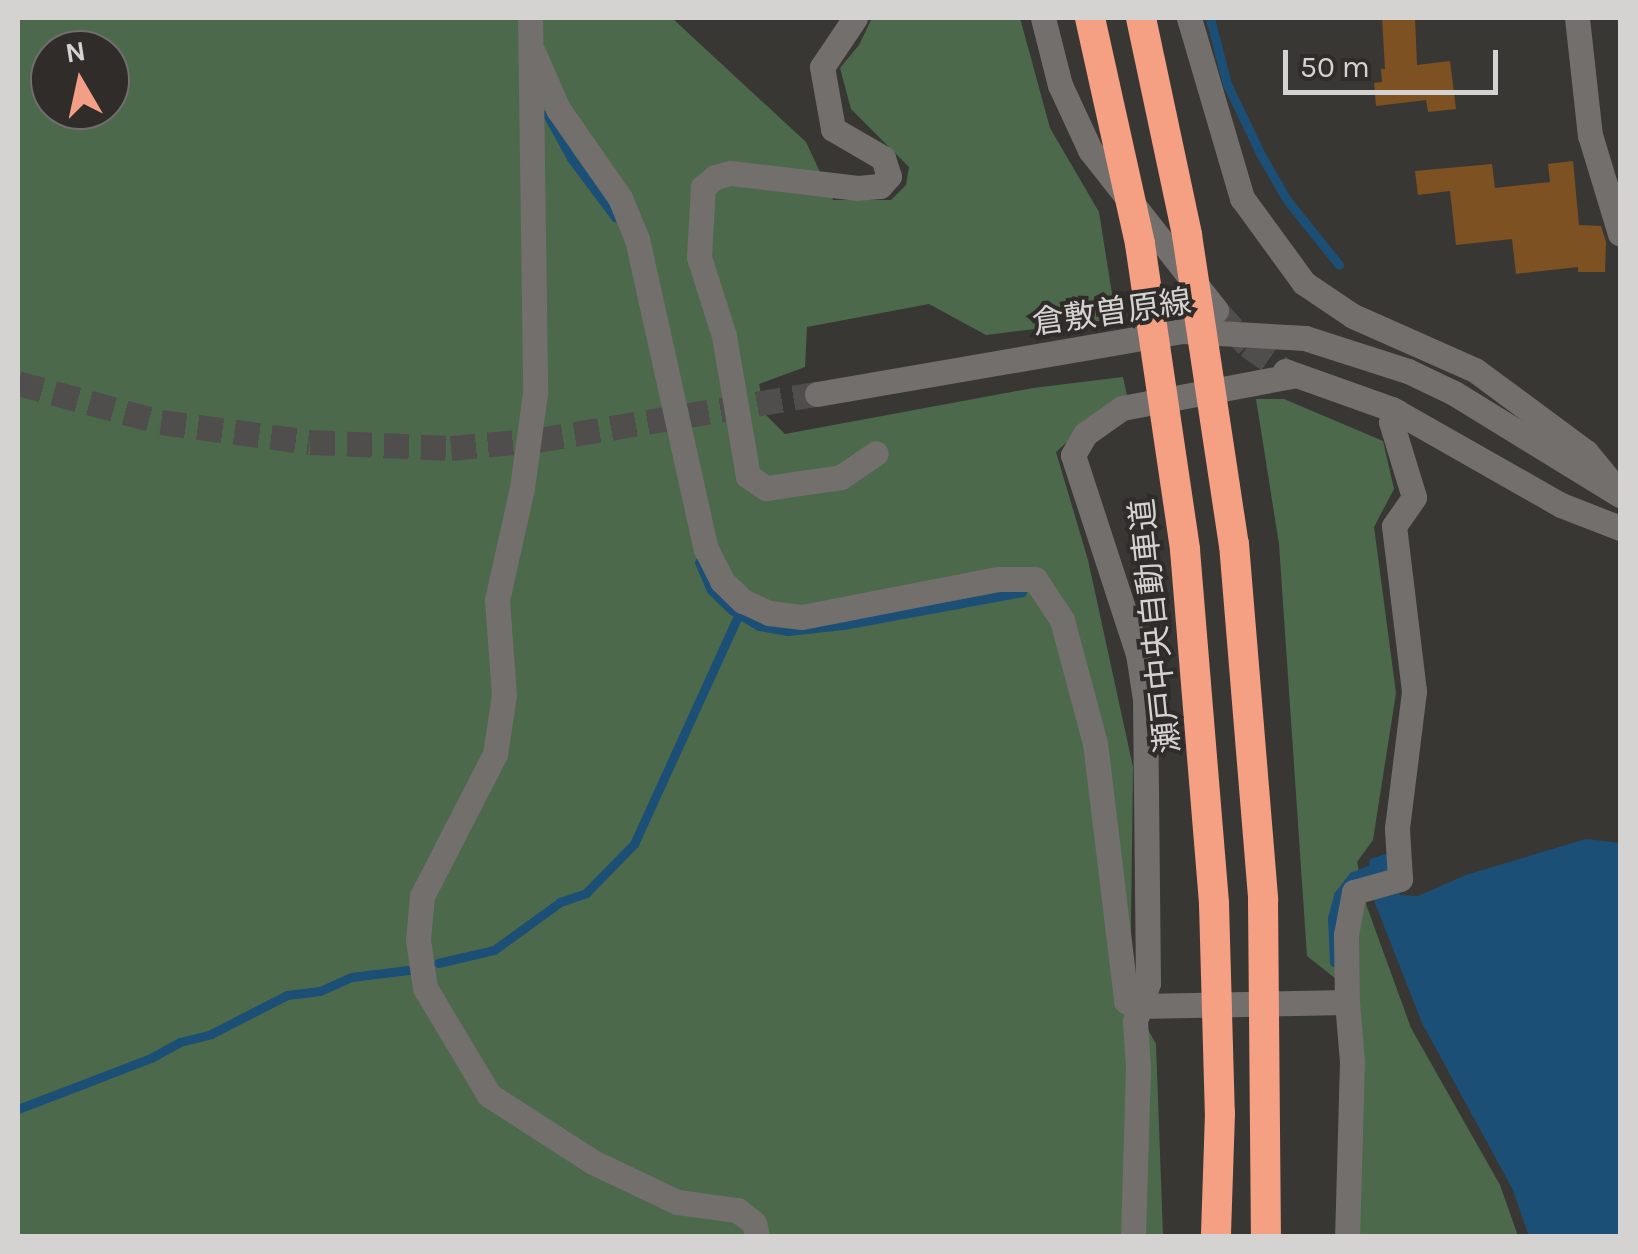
<!DOCTYPE html>
<meta charset="utf-8">
<style>
body{margin:0}
#map{position:relative;width:1638px;height:1254px;overflow:hidden;background:#393734;font-family:Karla,"Noto Sans JP",sans-serif}
div>[style]{position:absolute}
.green>*{inset:0;background:#4c694b}
.water>*{inset:0;background:#1c4f76}
.stream>*{height:9px;margin:-4.5px;padding:0 4.5px;transform-origin:4.5px;border-radius:4.5px;background:#1c4f76}
.building>*{inset:0;background:#7d5122}
.minor-tunnel>*{height:25px;margin-top:-12.5px;transform-origin:0;background:repeating-linear-gradient(90deg,#504e4c 0 25px,transparent 0 37px)}
.tertiary-tunnel>*{height:25px;margin-top:-12.5px;transform-origin:0;background:repeating-linear-gradient(90deg,#504e4c 0 25px,transparent 0 37px)}
.minor>*{height:25px;margin:-12.5px;padding:0 12.5px;transform-origin:12.5px;border-radius:12.5px;background:#726f6c}
.tertiary>*{height:25px;margin:-12.5px;padding:0 12.5px;transform-origin:12.5px;border-radius:12.5px;background:#726f6c}
.motorway>*{height:30px;margin:-15px;padding:0 15px;transform-origin:15px;border-radius:15px;background:#f59f83}
span{translate:-50% -50%;white-space:nowrap;text-align:center;line-height:1.15;-webkit-text-stroke:8px #2f2c2a;paint-order:stroke}
.street-label{font-size:32px;color:#d5d3d1}
.frame{position:absolute;inset:0;border:20px solid #d5d3d1;pointer-events:none}
.north{position:absolute;left:30px;top:30px;width:100px;height:100px;box-sizing:border-box;background:#2f2c2a;border:2px solid #716f6d;border-radius:50%;rotate:351deg;font-size:28px;font-weight:700;line-height:40px;text-align:center;color:#d5d3d1}
.north::after{content:'';display:block;margin:auto;width:35px;height:45px;background:#f39f85;clip-path:polygon(50% 0,100% 100%,50% 72%,0 100%)}
.scale{position:absolute;left:1283px;top:50px;width:215px;height:45px;box-sizing:border-box;border:5px solid #d5d3d1;border-top:0;padding-left:12px;font-size:30px;line-height:35px;white-space:nowrap;color:#d5d3d1;-webkit-text-stroke:8px #2f2c2a;paint-order:stroke}
</style>
<div id="map">
<div class="green">
<i style="clip-path:polygon(evenodd,18px 18px,672px 18px,806px 142px,833px 200px,891px 200px,906px 185px,909px 167px,851px 109px,840px 68px,859px 45px,872px 18px,1020px 18px,1050px 128px,1099px 212px,1116px 319px,986px 335px,929px 304px,807px 327px,805px 367px,759px 384px,765px 414px,785px 434px,1033px 388px,1123px 377px,1127px 396px,1114px 400px,1056px 452px,1088px 560px,1133px 767px,1130px 997px,1156px 1044px,1163px 1236px,18px 1236px,18px 18px,50px 50px,110px 50px,110px 110px,50px 110px,50px 50px)"></i>
<i style="clip-path:polygon(1256px 399px,1284px 399px,1383px 441px,1394px 489px,1374px 527px,1396px 693px,1373px 840px,1357px 862px,1367px 907px,1411px 1028px,1500px 1185px,1518px 1236px,1354px 1236px,1355px 994px,1307px 956px,1279px 544px)"></i>
</div>
<div class="water">
<i style="clip-path:polygon(1586px 839px,1620px 843px,1620px 1236px,1529px 1236px,1512px 1188px,1422px 1023px,1366px 880px,1370px 859px,1392px 852px,1400px 895px,1418px 896px,1466px 875px)"></i>
</div>
<div class="stream">
<i style="left:1210px;top:18px;width:68px;rotate:75.6deg"></i>
<i style="left:1227px;top:84px;width:79px;rotate:64.4deg"></i>
<i style="left:1261px;top:155px;width:52px;rotate:60deg"></i>
<i style="left:1287px;top:200px;width:83px;rotate:51.3deg"></i>
<i style="left:547px;top:114px;width:50px;rotate:61.4deg"></i>
<i style="left:571px;top:158px;width:74px;rotate:53.3deg"></i>
<i style="left:699px;top:562px;width:30px;rotate:67deg"></i>
<i style="left:711px;top:590px;width:29px;rotate:44deg"></i>
<i style="left:732px;top:610px;width:31px;rotate:31deg"></i>
<i style="left:759px;top:626px;width:29px;rotate:10deg"></i>
<i style="left:788px;top:631px;width:55px;rotate:-6.2deg"></i>
<i style="left:843px;top:625px;width:182px;rotate:-10.4deg"></i>
<i style="left:1334px;top:962px;width:44px;rotate:-92.6deg"></i>
<i style="left:1332px;top:918px;width:24px;rotate:-75deg"></i>
<i style="left:1338px;top:895px;width:24px;rotate:-52deg"></i>
<i style="left:1353px;top:876px;width:26px;rotate:-21deg"></i>
<i style="left:438px;top:963px;width:57px;rotate:-13.1deg"></i>
<i style="left:494px;top:950px;width:82px;rotate:-36deg"></i>
<i style="left:560px;top:902px;width:28px;rotate:-19deg"></i>
<i style="left:586px;top:893px;width:69px;rotate:-45.6deg"></i>
<i style="left:634px;top:844px;width:253px;rotate:-65.5deg"></i>
<i style="left:18px;top:1109px;width:142px;rotate:-21deg"></i>
<i style="left:151px;top:1058px;width:33px;rotate:-29deg"></i>
<i style="left:180px;top:1042px;width:32px;rotate:-14deg"></i>
<i style="left:211px;top:1034px;width:85px;rotate:-27.2deg"></i>
<i style="left:287px;top:995px;width:33px;rotate:-7deg"></i>
<i style="left:320px;top:991px;width:34px;rotate:-24deg"></i>
<i style="left:351px;top:977px;width:58px;rotate:-6.9deg"></i>
</div>
<div class="building">
<i style="clip-path:polygon(1382px 18px,1415px 18px,1417px 65px,1450px 61px,1456px 109px,1428px 112px,1426px 100px,1376px 106px,1374px 83px,1382px 82px,1381px 69px,1385px 69px)"></i>
<i style="clip-path:polygon(1573px 161px,1579px 225px,1601px 226px,1606px 242px,1605px 272px,1578px 272px,1578px 267px,1516px 274px,1512px 239px,1456px 245px,1450px 191px,1418px 195px,1415px 171px,1492px 164px,1495px 188px,1550px 182px,1548px 164px)"></i>
</div>
<div class="minor-tunnel">
<i style="left:1216px;top:310px;width:47px;rotate:47.6deg"></i>
<i style="left:1248px;top:345px;width:45px;rotate:35.1deg"></i>
</div>
<div class="tertiary-tunnel">
<i style="left:18px;top:383px;width:148px;rotate:15.3deg"></i>
<i style="left:161px;top:422px;width:150px;rotate:7.6deg"></i>
<i style="left:310px;top:442px;width:141px;rotate:2.4deg"></i>
<i style="left:451px;top:448px;width:87px;rotate:-5.3deg"></i>
<i style="left:538px;top:440px;width:283px;rotate:-9.4deg"></i>
</div>
<div class="minor">
<i style="left:530px;top:18px;width:375px;rotate:89.2deg"></i>
<i style="left:535px;top:393px;width:96px;rotate:97.8deg"></i>
<i style="left:522px;top:488px;width:115px;rotate:102.6deg"></i>
<i style="left:497px;top:600px;width:95px;rotate:85.8deg"></i>
<i style="left:504px;top:695px;width:60px;rotate:98.7deg"></i>
<i style="left:495px;top:754px;width:160px;rotate:117.2deg"></i>
<i style="left:422px;top:896px;width:44px;rotate:95.2deg"></i>
<i style="left:418px;top:940px;width:49px;rotate:81.7deg"></i>
<i style="left:425px;top:988px;width:125px;rotate:59.1deg"></i>
<i style="left:489px;top:1095px;width:124px;rotate:32.8deg"></i>
<i style="left:593px;top:1162px;width:93px;rotate:25.5deg"></i>
<i style="left:677px;top:1202px;width:61px;rotate:7.6deg"></i>
<i style="left:737px;top:1210px;width:21px;rotate:37deg"></i>
<i style="left:754px;top:1223px;width:13px;rotate:77deg"></i>
<i style="left:855px;top:18px;width:59px;rotate:124deg"></i>
<i style="left:822px;top:67px;width:63px;rotate:79.9deg"></i>
<i style="left:833px;top:129px;width:58px;rotate:30.1deg"></i>
<i style="left:883px;top:158px;width:19px;rotate:72deg"></i>
<i style="left:889px;top:176px;width:13px;rotate:132deg"></i>
<i style="left:880px;top:186px;width:22px;rotate:175deg"></i>
<i style="left:858px;top:188px;width:129px;rotate:-173.3deg"></i>
<i style="left:730px;top:173px;width:16px;rotate:165deg"></i>
<i style="left:715px;top:177px;width:16px;rotate:140deg"></i>
<i style="left:703px;top:187px;width:70px;rotate:93.3deg"></i>
<i style="left:699px;top:257px;width:83px;rotate:72.4deg"></i>
<i style="left:724px;top:336px;width:142px;rotate:80.3deg"></i>
<i style="left:748px;top:476px;width:22px;rotate:34deg"></i>
<i style="left:766px;top:488px;width:76px;rotate:-8.3deg"></i>
<i style="left:841px;top:477px;width:42px;rotate:-34.4deg"></i>
<i style="left:1043px;top:18px;width:69px;rotate:75.8deg"></i>
<i style="left:1060px;top:85px;width:72px;rotate:65.2deg"></i>
<i style="left:1090px;top:150px;width:204px;rotate:51.8deg"></i>
<i style="left:1189px;top:18px;width:188px;rotate:73.6deg"></i>
<i style="left:1242px;top:198px;width:105px;rotate:53.9deg"></i>
<i style="left:1304px;top:283px;width:59px;rotate:34deg"></i>
<i style="left:1353px;top:316px;width:133px;rotate:23.9deg"></i>
<i style="left:1475px;top:370px;width:138px;rotate:36.5deg"></i>
<i style="left:1586px;top:452px;width:50px;rotate:50.6deg"></i>
<i style="left:1577px;top:18px;width:118px;rotate:83.7deg"></i>
<i style="left:1590px;top:135px;width:103px;rotate:73.1deg"></i>
<i style="left:534px;top:54px;width:60px;rotate:66.4deg"></i>
<i style="left:558px;top:109px;width:108px;rotate:55.1deg"></i>
<i style="left:620px;top:198px;width:44px;rotate:67.5deg"></i>
<i style="left:637px;top:239px;width:318px;rotate:77.5deg"></i>
<i style="left:706px;top:549px;width:36px;rotate:63deg"></i>
<i style="left:722px;top:581px;width:29px;rotate:44deg"></i>
<i style="left:743px;top:601px;width:29px;rotate:25deg"></i>
<i style="left:769px;top:613px;width:33px;rotate:7deg"></i>
<i style="left:802px;top:617px;width:200px;rotate:-11deg"></i>
<i style="left:998px;top:579px;width:37px"></i>
<i style="left:1035px;top:579px;width:49px;rotate:56.6deg"></i>
<i style="left:1062px;top:620px;width:127px;rotate:75deg"></i>
<i style="left:1095px;top:743px;width:260px;rotate:83.1deg"></i>
<i style="left:1126px;top:1001px;width:14px;rotate:21deg"></i>
<i style="left:1139px;top:1006px;width:208px;rotate:-1.1deg"></i>
<i style="left:1347px;top:1002px;width:59px;rotate:85.2deg"></i>
<i style="left:1352px;top:1061px;width:175px;rotate:91.6deg"></i>
<i style="left:1285px;top:371px;width:114px;rotate:19.6deg"></i>
<i style="left:1392px;top:409px;width:194px;rotate:29.6deg"></i>
<i style="left:1561px;top:505px;width:63px;rotate:21.3deg"></i>
<i style="left:1347px;top:1002px;width:67px;rotate:-90.9deg"></i>
<i style="left:1346px;top:935px;width:44px;rotate:-79.5deg"></i>
<i style="left:1354px;top:892px;width:48px;rotate:-15.8deg"></i>
<i style="left:1400px;top:879px;width:51px;rotate:-93.4deg"></i>
<i style="left:1397px;top:828px;width:138px;rotate:-82.9deg"></i>
<i style="left:1414px;top:691px;width:166px;rotate:-96.9deg"></i>
<i style="left:1394px;top:526px;width:35px;rotate:-55deg"></i>
<i style="left:1414px;top:497px;width:78px;rotate:-107deg"></i>
<i style="left:1391px;top:422px;width:12px;rotate:-59deg"></i>
<i style="left:1133px;top:1236px;width:168px;rotate:-88.3deg"></i>
<i style="left:1138px;top:1068px;width:47px;rotate:-93.7deg"></i>
<i style="left:1135px;top:1021px;width:40px;rotate:-71.1deg"></i>
<i style="left:1148px;top:983px;width:284px;rotate:-90.6deg"></i>
<i style="left:1145px;top:699px;width:46px;rotate:-98.8deg"></i>
<i style="left:1138px;top:654px;width:209px;rotate:-108.1deg"></i>
<i style="left:1073px;top:455px;width:24px;rotate:-60deg"></i>
<i style="left:1085px;top:434px;width:45px;rotate:-35.1deg"></i>
<i style="left:1122px;top:408px;width:173px;rotate:-10.7deg"></i>
</div>
<div class="tertiary">
<i style="left:817px;top:394px;width:371px;rotate:-9.8deg"></i>
<i style="left:1183px;top:331px;width:122px;rotate:3.3deg"></i>
<i style="left:1305px;top:338px;width:108px;rotate:17.8deg"></i>
<i style="left:1408px;top:371px;width:51px;rotate:25.6deg"></i>
<i style="left:1454px;top:393px;width:195px;rotate:31.6deg"></i>
</div>
<div class="motorway">
<i style="left:1090px;top:18px;width:231px;rotate:77.5deg"></i>
<i style="left:1140px;top:244px;width:309px;rotate:81.6deg"></i>
<i style="left:1185px;top:550px;width:355px;rotate:85.3deg"></i>
<i style="left:1214px;top:904px;width:209px;rotate:88.4deg"></i>
<i style="left:1220px;top:1113px;width:123px;rotate:91.9deg"></i>
<i style="left:1141px;top:18px;width:222px;rotate:78deg"></i>
<i style="left:1187px;top:235px;width:313px;rotate:81.4deg"></i>
<i style="left:1234px;top:544px;width:357px;rotate:85.3deg"></i>
<i style="left:1263px;top:900px;width:336px;rotate:89.5deg"></i>
</div>
<div class="street-label">
<span style="left:1112px;top:313px;rotate:-8deg">倉敷曽原線</span>
<span style="left:1156px;top:626px;rotate:-96deg">瀬戸中央自動車道</span>
</div>
<div class="frame"></div>
<div class="north">N</div>
<div class="scale">50 m</div>
</div>
